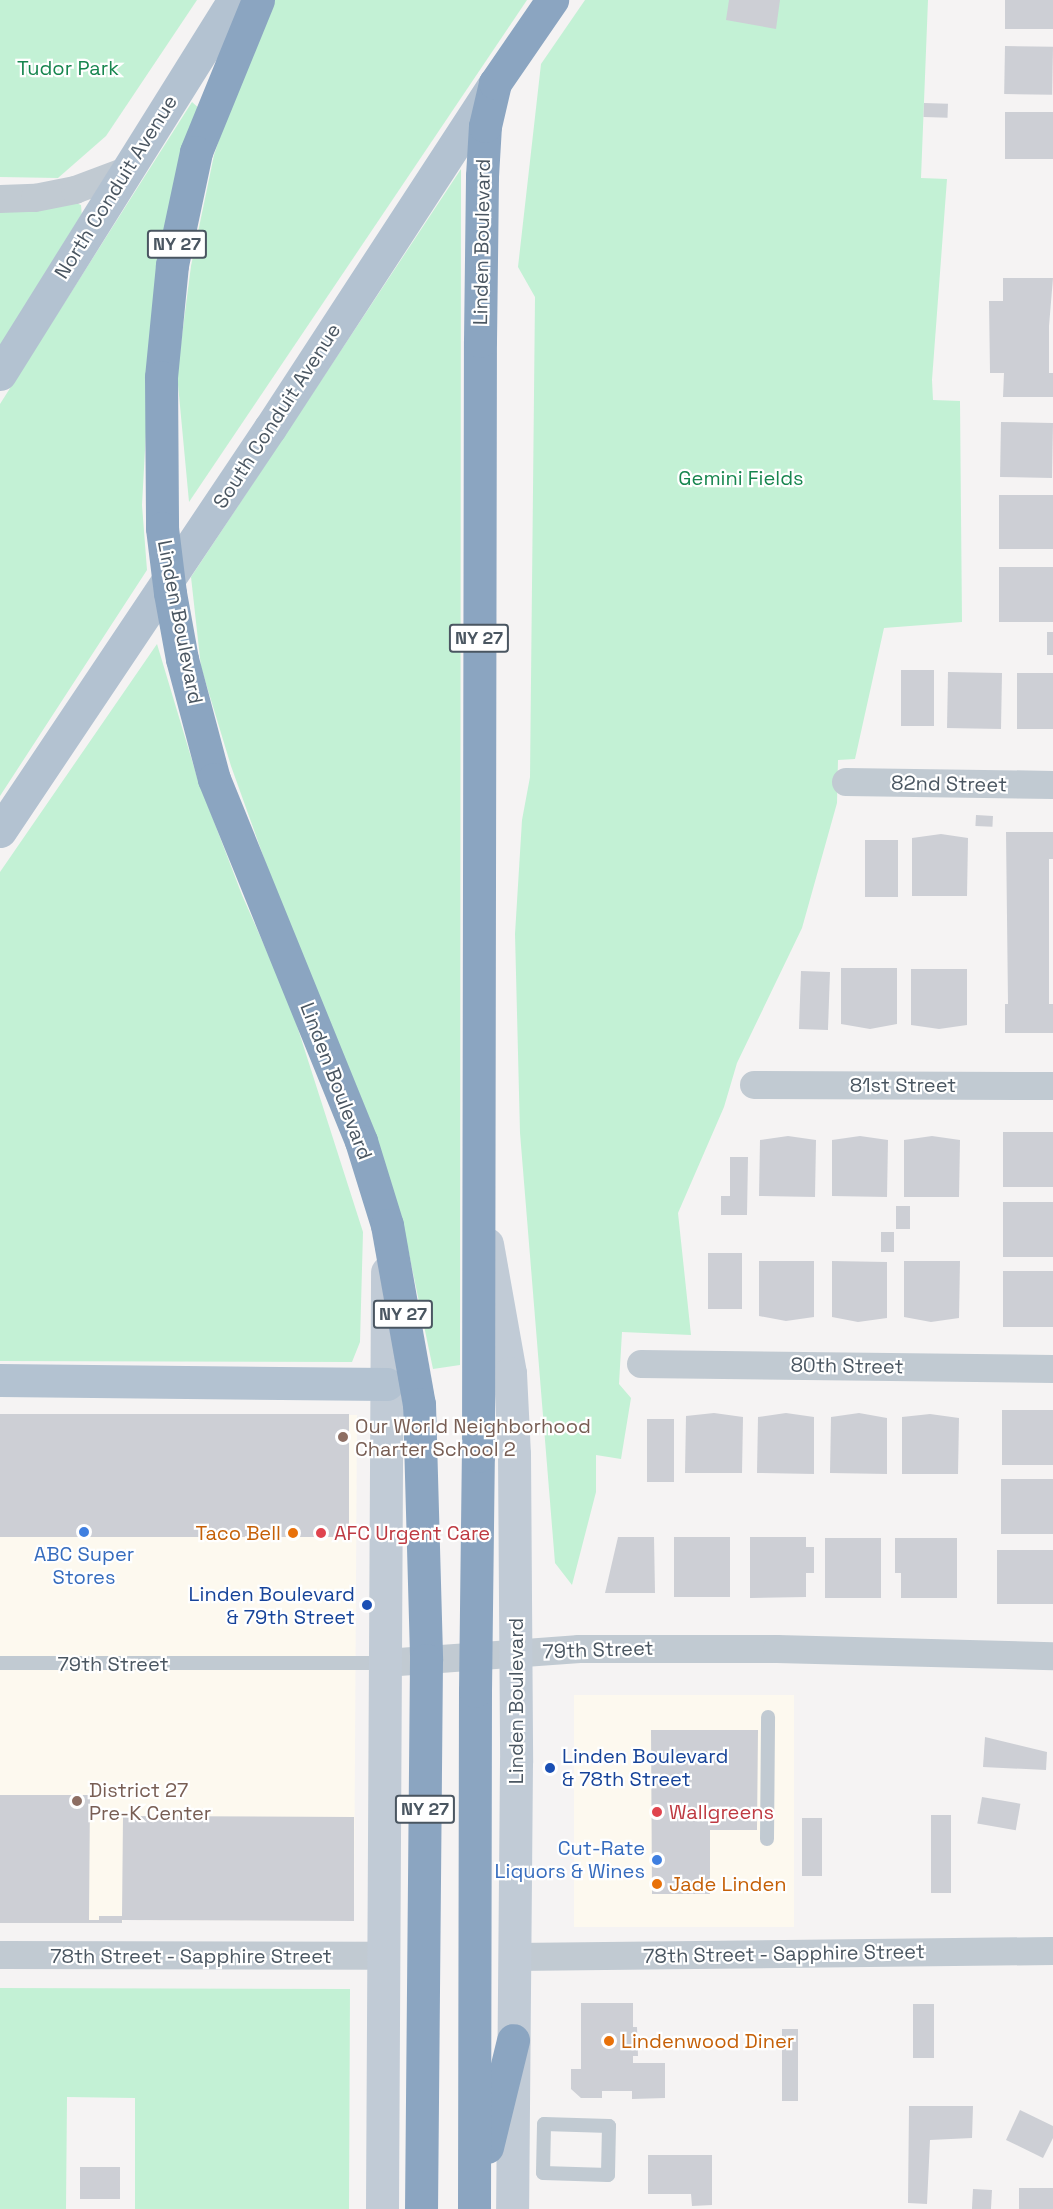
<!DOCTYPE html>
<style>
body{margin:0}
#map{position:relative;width:1053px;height:2209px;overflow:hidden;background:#f5f3f3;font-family:"Space Grotesk",sans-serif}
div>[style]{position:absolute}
.commercial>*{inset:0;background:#fdf9ef;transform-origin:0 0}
.green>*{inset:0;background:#c3f1d5}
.building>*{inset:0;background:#cdcfd5;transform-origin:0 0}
.lane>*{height:14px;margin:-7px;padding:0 7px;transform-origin:7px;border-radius:7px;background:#c1cad2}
.street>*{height:28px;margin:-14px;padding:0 14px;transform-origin:14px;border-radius:14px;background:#c1cad2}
.secondary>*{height:33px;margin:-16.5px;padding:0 16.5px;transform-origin:16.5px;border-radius:16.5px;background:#c1cbd6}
.primary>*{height:33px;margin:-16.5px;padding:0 16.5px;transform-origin:16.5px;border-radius:16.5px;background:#b3c2d1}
.highway>*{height:33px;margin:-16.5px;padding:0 16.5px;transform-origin:16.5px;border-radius:16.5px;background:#8ba5c1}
.dots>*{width:16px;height:16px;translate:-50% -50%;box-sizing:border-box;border:3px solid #fff;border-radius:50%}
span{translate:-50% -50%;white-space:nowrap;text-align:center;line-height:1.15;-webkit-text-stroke:4.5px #fff;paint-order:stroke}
.shield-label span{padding:2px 4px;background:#fff;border:2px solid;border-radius:4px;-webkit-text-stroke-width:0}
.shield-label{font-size:18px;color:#4a5661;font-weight:700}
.park-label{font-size:20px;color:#17864f}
.street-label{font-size:20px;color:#4a5661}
.education-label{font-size:20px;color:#785e54}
.left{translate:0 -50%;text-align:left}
.food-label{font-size:20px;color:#c56008}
.right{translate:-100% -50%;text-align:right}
.health-label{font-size:20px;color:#be3a42}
.shop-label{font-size:20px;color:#366cbe}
.transit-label{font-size:20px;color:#164399}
</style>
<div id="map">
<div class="commercial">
<i style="clip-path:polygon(0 1414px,357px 1415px,354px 1921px,123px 1920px,122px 1923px,0 1923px)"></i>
<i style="left:794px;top:1695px;width:232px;height:220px;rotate:90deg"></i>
</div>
<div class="green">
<i style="clip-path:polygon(0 0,197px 0,106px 136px,58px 178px,0 177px)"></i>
<i style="clip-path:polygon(275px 0,527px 0,189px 502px,177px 374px,191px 266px,214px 155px,248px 54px)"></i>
<i style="clip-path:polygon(585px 0,928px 0,921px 178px,947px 179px,932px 380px,933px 400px,960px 401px,962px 622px,884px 628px,855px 759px,838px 760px,837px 803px,802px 928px,737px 1063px,724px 1107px,678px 1213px,691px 1335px,622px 1332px,619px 1384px,631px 1398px,621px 1459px,596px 1455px,596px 1492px,572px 1585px,555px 1563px,520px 1133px,515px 934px,522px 820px,530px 777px,535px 297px,518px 267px,541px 64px)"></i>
<i style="clip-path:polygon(192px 102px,201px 110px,149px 377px,142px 505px,147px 570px,0 796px,0 404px)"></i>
<i style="clip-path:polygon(461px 169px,460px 1365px,433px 1369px,402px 1220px,374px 1130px,270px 875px,231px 766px,201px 667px,191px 577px)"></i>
<i style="clip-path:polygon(76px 203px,81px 205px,82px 217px,0 349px,0 207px)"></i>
<i style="clip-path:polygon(157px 644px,197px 777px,242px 895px,290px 1004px,363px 1232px,360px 1342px,352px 1362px,0 1361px,0 872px)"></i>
<i style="clip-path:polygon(0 1988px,350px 1989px,349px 2209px,135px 2209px,135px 2098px,67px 2097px,66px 2209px,0 2209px)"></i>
</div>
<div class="building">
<i style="clip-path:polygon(729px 0,780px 0,776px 29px,726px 20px)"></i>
<i style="left:1005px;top:0;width:48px;height:29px"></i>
<i style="left:1005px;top:46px;width:48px;height:48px;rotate:1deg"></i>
<i style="left:924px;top:103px;width:24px;height:14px;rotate:2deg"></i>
<i style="left:1005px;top:112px;width:48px;height:47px"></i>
<i style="clip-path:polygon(1003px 278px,1053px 278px,1049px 326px,1049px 373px,1053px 373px,1053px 397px,1003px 397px,1004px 373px,990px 373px,989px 301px,1003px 301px)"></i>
<i style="left:1001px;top:422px;width:52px;height:55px;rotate:1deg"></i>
<i style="left:999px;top:495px;width:54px;height:54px"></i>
<i style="left:999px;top:567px;width:54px;height:55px"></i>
<i style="left:1047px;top:632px;width:6px;height:23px"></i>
<i style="left:901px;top:670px;width:33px;height:56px"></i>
<i style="left:948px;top:672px;width:54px;height:56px;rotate:1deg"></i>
<i style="left:1017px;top:673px;width:36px;height:56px"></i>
<i style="left:976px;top:815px;width:17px;height:11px;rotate:3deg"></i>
<i style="clip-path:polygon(1006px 832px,1053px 832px,1053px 859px,1049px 859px,1049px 1004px,1053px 1004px,1053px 1033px,1005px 1033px,1005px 1004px,1008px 1004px)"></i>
<i style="clip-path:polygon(941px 834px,968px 838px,967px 896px,912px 896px,912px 838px)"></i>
<i style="left:865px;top:840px;width:33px;height:57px"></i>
<i style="clip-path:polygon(841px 968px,897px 968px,897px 1024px,870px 1029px,841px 1024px)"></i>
<i style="clip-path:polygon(911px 969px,967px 969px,967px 1025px,939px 1029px,911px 1025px)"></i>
<i style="left:801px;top:971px;width:29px;height:58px;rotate:2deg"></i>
<i style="left:1003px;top:1132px;width:50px;height:55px"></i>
<i style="clip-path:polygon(788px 1136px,816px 1140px,815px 1197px,759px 1196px,760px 1140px)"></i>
<i style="clip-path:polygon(860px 1136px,888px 1140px,887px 1197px,832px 1196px,832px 1140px)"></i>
<i style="clip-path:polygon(932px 1136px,960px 1140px,959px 1197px,904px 1197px,904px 1140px)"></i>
<i style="clip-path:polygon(730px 1157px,748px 1157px,747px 1215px,721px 1215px,721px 1196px,730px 1196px)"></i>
<i style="left:1003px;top:1202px;width:50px;height:55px"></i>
<i style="left:896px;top:1206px;width:14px;height:23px"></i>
<i style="left:881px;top:1232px;width:13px;height:20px"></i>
<i style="left:708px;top:1253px;width:34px;height:56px"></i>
<i style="clip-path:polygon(759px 1261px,814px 1261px,814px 1317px,786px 1321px,759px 1316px)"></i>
<i style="clip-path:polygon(832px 1261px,887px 1262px,887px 1318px,858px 1322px,832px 1317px)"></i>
<i style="clip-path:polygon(904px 1261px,960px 1261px,959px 1318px,931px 1322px,904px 1317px)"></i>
<i style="left:1003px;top:1271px;width:50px;height:56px"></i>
<i style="left:1002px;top:1410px;width:51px;height:55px"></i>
<i style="clip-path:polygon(714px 1413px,743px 1417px,742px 1473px,685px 1473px,686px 1416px)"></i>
<i style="clip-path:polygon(786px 1413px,814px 1417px,814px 1474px,757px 1473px,758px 1417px)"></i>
<i style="clip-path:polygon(859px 1413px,887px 1418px,887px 1474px,830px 1473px,831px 1417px)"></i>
<i style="left:0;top:1414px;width:349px;height:123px"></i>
<i style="clip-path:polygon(930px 1414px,959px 1418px,958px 1474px,902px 1474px,902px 1417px)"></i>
<i style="left:647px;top:1419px;width:27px;height:63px"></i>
<i style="left:1001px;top:1479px;width:52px;height:55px"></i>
<i style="clip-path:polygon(618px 1537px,654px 1537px,655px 1593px,605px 1593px)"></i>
<i style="left:674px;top:1537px;width:56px;height:60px"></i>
<i style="clip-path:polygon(750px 1537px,806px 1537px,806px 1547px,814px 1547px,814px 1573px,806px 1573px,806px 1597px,750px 1598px)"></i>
<i style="left:825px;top:1538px;width:56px;height:60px"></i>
<i style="clip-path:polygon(895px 1538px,957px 1538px,957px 1598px,901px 1598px,901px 1573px,895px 1573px)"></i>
<i style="left:997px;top:1550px;width:56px;height:54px"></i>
<i style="clip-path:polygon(651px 1730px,758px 1730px,757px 1830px,710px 1830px,710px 1894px,652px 1894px)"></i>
<i style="clip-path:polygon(985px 1737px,1047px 1752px,1046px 1770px,983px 1767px)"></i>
<i style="clip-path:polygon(0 1795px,90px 1795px,89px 1920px,99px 1920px,99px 1916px,122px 1916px,123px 1816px,354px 1817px,354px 1921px,122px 1920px,122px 1923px,0 1923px)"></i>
<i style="left:982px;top:1797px;width:39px;height:27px;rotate:10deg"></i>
<i style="left:931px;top:1815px;width:20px;height:78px"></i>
<i style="left:802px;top:1818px;width:20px;height:58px"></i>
<i style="clip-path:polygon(581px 2003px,633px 2003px,633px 2027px,637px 2027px,638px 2056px,633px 2056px,633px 2063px,665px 2063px,665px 2098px,632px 2099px,632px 2091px,602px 2091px,602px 2098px,581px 2098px,571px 2089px,571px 2069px,581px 2069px)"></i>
<i style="left:913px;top:2004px;width:21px;height:54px"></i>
<i style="left:798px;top:2029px;width:72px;height:16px;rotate:90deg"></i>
<i style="clip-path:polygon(909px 2106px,973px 2106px,972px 2138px,930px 2140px,927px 2204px,908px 2203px)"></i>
<i style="clip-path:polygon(1020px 2110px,1053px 2126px,1053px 2138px,1043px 2158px,1006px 2140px)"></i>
<i style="clip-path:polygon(648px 2155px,712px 2155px,712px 2205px,692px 2206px,691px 2194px,648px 2194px)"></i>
<i style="left:80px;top:2167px;width:40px;height:32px"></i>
<i style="left:1019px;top:2188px;width:34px;height:21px"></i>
<i style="left:973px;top:2189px;width:19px;height:20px;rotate:3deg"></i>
</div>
<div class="lane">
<i style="left:0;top:1663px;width:385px"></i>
<i style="left:767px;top:1839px;width:122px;rotate:-89.5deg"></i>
<i style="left:544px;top:2124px;width:65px;rotate:1.8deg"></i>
<i style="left:609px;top:2126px;width:49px;rotate:91.2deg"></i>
<i style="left:608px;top:2175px;width:65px;rotate:-178.2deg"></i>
<i style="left:543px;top:2173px;width:49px;rotate:-88.8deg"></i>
</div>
<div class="street">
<i style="left:0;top:199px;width:35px;rotate:-2deg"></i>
<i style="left:35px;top:198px;width:41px;rotate:-11.3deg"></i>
<i style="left:75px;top:190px;width:54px;rotate:-20.4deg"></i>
<i style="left:846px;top:782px;width:207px;rotate:0.8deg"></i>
<i style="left:754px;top:1085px;width:299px;rotate:0.2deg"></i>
<i style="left:641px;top:1364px;width:412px;rotate:0.7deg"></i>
<i style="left:385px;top:1663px;width:195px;rotate:-4.1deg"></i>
<i style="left:579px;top:1649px;width:198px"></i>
<i style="left:777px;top:1649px;width:276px;rotate:1.5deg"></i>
<i style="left:0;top:1955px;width:383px;rotate:0.1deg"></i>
<i style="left:514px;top:1957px;width:539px;rotate:-0.64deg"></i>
</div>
<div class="secondary">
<i style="left:487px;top:1244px;width:131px;rotate:79.9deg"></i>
<i style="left:510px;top:1373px;width:81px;rotate:87.2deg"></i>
<i style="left:514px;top:1454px;width:308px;rotate:89.6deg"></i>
<i style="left:516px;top:1762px;width:447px;rotate:90.5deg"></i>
<i style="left:382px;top:2209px;width:937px;rotate:-89.69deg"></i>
</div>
<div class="primary">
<i style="left:0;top:374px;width:441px;rotate:-58deg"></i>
<i style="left:0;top:831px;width:485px;rotate:-56.2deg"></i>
<i style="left:270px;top:428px;width:411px;rotate:-56.9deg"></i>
<i style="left:0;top:1380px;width:387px;rotate:0.6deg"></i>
</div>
<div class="highway">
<i style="left:258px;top:0;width:164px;rotate:112.2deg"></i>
<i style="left:196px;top:152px;width:116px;rotate:102deg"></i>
<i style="left:172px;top:265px;width:113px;rotate:95.6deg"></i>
<i style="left:161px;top:377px;width:151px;rotate:89.6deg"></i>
<i style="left:162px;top:528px;width:65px;rotate:83deg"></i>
<i style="left:170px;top:593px;width:67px;rotate:79.7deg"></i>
<i style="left:182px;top:659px;width:124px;rotate:75.1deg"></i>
<i style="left:214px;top:779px;width:391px;rotate:67.9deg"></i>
<i style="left:361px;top:1141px;width:88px;rotate:72.8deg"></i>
<i style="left:387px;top:1225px;width:182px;rotate:79.9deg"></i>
<i style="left:419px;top:1404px;width:256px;rotate:88.4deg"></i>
<i style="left:426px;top:1660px;width:549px;rotate:90.52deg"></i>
<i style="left:487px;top:2147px;width:110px;rotate:-76.3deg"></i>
<i style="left:474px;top:2209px;width:518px;rotate:-89.89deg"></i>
<i style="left:475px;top:1691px;width:235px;rotate:-89.3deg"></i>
<i style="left:478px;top:1456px;width:1115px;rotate:-89.9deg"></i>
<i style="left:480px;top:341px;width:165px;rotate:-89.3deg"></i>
<i style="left:482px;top:176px;width:50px;rotate:-86.6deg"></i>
<i style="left:485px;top:126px;width:44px;rotate:-76.9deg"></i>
<i style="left:495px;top:83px;width:101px;rotate:-55.5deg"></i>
</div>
<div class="dots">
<i style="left:343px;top:1437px;background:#8d6e63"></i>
<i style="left:84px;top:1532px;background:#3f7fe0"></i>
<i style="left:293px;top:1533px;background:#e8710a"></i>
<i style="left:321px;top:1533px;background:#e0444e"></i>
<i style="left:367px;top:1605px;background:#1a4fb4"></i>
<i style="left:550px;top:1768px;background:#1a4fb4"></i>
<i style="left:77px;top:1801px;background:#8d6e63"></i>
<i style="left:657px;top:1812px;background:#e0444e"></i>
<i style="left:657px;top:1860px;background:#3f7fe0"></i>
<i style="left:657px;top:1884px;background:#e8710a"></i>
<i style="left:609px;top:2041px;background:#e8710a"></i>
</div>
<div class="shield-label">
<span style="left:177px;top:244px">NY 27</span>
<span style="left:479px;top:638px">NY 27</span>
<span style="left:403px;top:1314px">NY 27</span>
<span style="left:425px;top:1809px">NY 27</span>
</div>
<div class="park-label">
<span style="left:68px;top:68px">Tudor Park</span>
<span style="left:741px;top:478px">Gemini Fields</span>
</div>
<div class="street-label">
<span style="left:116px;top:187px;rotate:-58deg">North Conduit Avenue</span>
<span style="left:482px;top:242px;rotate:-89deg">Linden Boulevard</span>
<span style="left:277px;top:416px;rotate:-57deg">South Conduit Avenue</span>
<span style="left:180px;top:622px;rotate:79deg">Linden Boulevard</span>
<span style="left:949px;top:784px;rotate:1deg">82nd Street</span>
<span style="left:336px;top:1081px;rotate:69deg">Linden Boulevard</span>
<span style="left:903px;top:1085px">81st Street</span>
<span style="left:847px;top:1366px;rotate:1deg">80th Street</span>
<span style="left:598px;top:1650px;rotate:-2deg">79th Street</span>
<span style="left:113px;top:1664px">79th Street</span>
<span style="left:516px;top:1701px;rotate:-90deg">Linden Boulevard</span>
<span style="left:784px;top:1954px;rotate:-1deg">78th Street - Sapphire Street</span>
<span style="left:191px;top:1956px">78th Street - Sapphire Street</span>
</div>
<div class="education-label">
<span class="left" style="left:355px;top:1438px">Our World Neighborhood<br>Charter School 2</span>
<span class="left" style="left:89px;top:1802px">District 27<br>Pre-K Center</span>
</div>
<div class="food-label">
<span class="right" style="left:281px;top:1533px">Taco Bell</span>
<span class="left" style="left:669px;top:1884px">Jade Linden</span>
<span class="left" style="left:621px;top:2041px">Lindenwood Diner</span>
</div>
<div class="health-label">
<span class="left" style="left:334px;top:1533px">AFC Urgent Care</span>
<span class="left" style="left:669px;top:1812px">Wallgreens</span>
</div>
<div class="shop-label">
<span style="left:84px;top:1566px">ABC Super<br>Stores</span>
<span class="right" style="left:645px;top:1860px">Cut-Rate<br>Liquors &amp; Wines</span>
</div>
<div class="transit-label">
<span class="right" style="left:355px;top:1606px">Linden Boulevard<br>&amp; 79th Street</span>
<span class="left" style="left:562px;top:1768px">Linden Boulevard<br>&amp; 78th Street</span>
</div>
</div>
